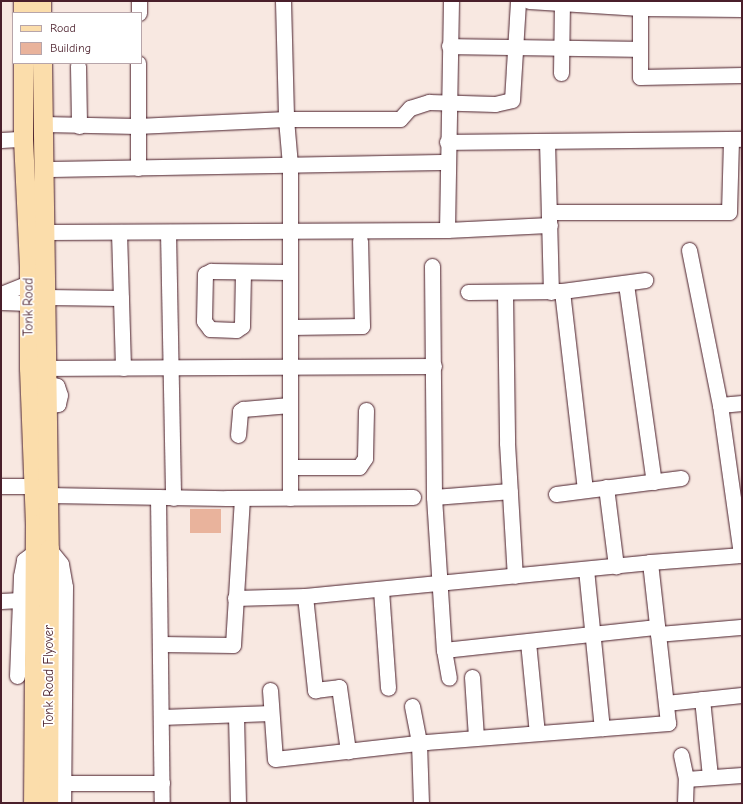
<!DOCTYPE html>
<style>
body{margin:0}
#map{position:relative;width:743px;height:804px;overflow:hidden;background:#f8e8e1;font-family:"Comic Neue",sans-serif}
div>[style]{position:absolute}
.building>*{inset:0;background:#e9b39c;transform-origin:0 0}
.roads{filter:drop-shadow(0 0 1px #4a1f2b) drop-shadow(0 0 1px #4a1f2b)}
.minor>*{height:15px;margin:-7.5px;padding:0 7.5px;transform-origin:7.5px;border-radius:7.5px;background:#fff}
.major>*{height:19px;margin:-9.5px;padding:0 9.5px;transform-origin:9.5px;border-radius:9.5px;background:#fbddab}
span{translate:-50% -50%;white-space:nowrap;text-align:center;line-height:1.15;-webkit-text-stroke:3.5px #fff;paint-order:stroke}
.street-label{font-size:13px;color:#4a1f2b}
.frame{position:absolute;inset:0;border:2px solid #4a1f2b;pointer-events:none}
.legend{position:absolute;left:12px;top:12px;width:130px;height:52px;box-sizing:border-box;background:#fff;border:1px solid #b7a5aa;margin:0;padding:5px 7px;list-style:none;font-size:12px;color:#4a1f2b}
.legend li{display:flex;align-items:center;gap:8px;height:20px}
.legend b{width:20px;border:1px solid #b7a5aa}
</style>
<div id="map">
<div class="building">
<i style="left:221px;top:509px;width:24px;height:31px;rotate:90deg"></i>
</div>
<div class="roads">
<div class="minor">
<i style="left:283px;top:1px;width:118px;rotate:88.5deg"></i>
<i style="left:286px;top:119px;width:46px;rotate:85deg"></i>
<i style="left:290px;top:165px;width:333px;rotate:90deg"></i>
<i style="left:529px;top:1px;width:111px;rotate:3.6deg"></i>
<i style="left:640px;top:8px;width:102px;rotate:0.6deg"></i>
<i style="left:640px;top:8px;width:69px;rotate:90deg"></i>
<i style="left:640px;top:77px;width:102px;rotate:-1.1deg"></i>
<i style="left:139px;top:13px;width:12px;rotate:-90deg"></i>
<i style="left:449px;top:46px;width:190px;rotate:0.9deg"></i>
<i style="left:78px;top:66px;width:60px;rotate:89deg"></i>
<i style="left:561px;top:73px;width:70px;rotate:-89.2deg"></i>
<i style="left:43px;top:124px;width:94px;rotate:1.2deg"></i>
<i style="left:137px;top:126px;width:149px;rotate:-2.7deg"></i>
<i style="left:286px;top:119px;width:114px"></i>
<i style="left:400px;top:119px;width:15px;rotate:-48deg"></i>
<i style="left:410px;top:108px;width:20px;rotate:-18deg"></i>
<i style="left:429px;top:102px;width:66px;rotate:1.7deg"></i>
<i style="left:495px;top:104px;width:17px;rotate:-13deg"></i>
<i style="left:512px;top:100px;width:99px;rotate:-86.5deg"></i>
<i style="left:1px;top:140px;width:22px;rotate:-3deg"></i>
<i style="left:547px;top:141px;width:151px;rotate:88.5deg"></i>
<i style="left:447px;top:142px;width:295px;rotate:-0.6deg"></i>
<i style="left:138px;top:168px;width:105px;rotate:-90deg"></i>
<i style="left:44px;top:169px;width:403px;rotate:-1deg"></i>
<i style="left:549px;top:212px;width:180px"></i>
<i style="left:729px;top:212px;width:73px;rotate:-88.4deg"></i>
<i style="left:447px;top:230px;width:229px;rotate:-89deg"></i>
<i style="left:45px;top:232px;width:402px;rotate:-0.3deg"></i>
<i style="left:447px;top:230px;width:103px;rotate:-2.8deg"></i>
<i style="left:119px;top:232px;width:136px;rotate:88.3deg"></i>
<i style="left:168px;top:232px;width:266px;rotate:88.9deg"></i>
<i style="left:689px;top:250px;width:158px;rotate:78.7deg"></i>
<i style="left:720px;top:405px;width:151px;rotate:82deg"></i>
<i style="left:432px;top:266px;width:231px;rotate:89.5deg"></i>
<i style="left:434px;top:497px;width:153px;rotate:86.3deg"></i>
<i style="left:444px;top:650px;width:28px;rotate:80deg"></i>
<i style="left:243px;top:272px;width:54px;rotate:91.1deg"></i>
<i style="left:242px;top:326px;width:7px;rotate:146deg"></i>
<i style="left:236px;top:330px;width:26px;rotate:-178deg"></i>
<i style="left:210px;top:329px;width:10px;rotate:-127deg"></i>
<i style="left:204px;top:321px;width:47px;rotate:-88.8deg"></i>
<i style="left:205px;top:274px;width:7px;rotate:-27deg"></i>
<i style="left:211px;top:271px;width:78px;rotate:0.7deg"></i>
<i style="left:626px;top:284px;width:200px;rotate:82deg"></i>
<i style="left:562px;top:291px;width:200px;rotate:83.4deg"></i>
<i style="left:468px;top:292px;width:94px;rotate:-0.6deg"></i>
<i style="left:562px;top:291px;width:84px;rotate:-7.5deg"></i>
<i style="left:505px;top:293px;width:150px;rotate:89.2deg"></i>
<i style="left:507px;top:443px;width:133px;rotate:86.6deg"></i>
<i style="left:1px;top:294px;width:29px;rotate:-22deg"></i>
<i style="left:46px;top:297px;width:75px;rotate:0.8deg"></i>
<i style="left:1px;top:302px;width:27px;rotate:2deg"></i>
<i style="left:290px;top:327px;width:72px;rotate:-0.8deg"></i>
<i style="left:362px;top:326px;width:85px;rotate:-91.3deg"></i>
<i style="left:35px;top:368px;width:399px;rotate:-0.3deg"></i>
<i style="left:46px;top:383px;width:11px;rotate:15deg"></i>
<i style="left:57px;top:386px;width:9px;rotate:72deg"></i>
<i style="left:60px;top:395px;width:9px;rotate:103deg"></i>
<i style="left:58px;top:404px;width:10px;rotate:169deg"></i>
<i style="left:720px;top:405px;width:22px;rotate:-5deg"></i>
<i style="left:238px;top:435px;width:24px;rotate:-85deg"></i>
<i style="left:240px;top:411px;width:4px;rotate:-34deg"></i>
<i style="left:243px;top:409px;width:47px;rotate:-4.9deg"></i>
<i style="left:290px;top:467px;width:69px"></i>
<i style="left:359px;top:467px;width:11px;rotate:-56deg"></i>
<i style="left:365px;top:458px;width:48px;rotate:-88.8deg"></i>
<i style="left:1px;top:486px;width:33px"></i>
<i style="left:606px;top:487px;width:80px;rotate:82.8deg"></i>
<i style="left:556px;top:494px;width:126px;rotate:-7.3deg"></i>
<i style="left:48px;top:495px;width:179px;rotate:1deg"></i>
<i style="left:227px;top:498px;width:186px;rotate:-0.3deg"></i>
<i style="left:158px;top:497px;width:306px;rotate:89.3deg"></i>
<i style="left:434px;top:497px;width:76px;rotate:-4.5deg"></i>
<i style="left:49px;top:549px;width:19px;rotate:51deg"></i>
<i style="left:61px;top:564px;width:23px;rotate:80deg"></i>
<i style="left:65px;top:587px;width:216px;rotate:90.5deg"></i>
<i style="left:586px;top:569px;width:160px;rotate:84.3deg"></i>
<i style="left:381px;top:590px;width:98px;rotate:85.9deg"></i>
<i style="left:305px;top:596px;width:95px;rotate:83.9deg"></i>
<i style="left:315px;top:690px;width:24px;rotate:-7deg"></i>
<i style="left:339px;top:687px;width:65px;rotate:82deg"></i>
<i style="left:235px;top:598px;width:70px;rotate:-1.6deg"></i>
<i style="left:305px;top:596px;width:347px;rotate:-5.6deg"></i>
<i style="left:650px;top:562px;width:92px;rotate:-4.4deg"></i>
<i style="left:1px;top:601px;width:19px;rotate:-3deg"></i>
<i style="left:658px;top:634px;width:84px;rotate:-4.8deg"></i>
<i style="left:528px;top:642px;width:91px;rotate:84.4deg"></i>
<i style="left:161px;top:644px;width:72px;rotate:0.8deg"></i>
<i style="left:233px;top:645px;width:147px;rotate:-86.5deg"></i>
<i style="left:444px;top:650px;width:214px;rotate:-6.2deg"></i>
<i style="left:17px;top:676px;width:100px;rotate:-87.7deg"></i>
<i style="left:21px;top:576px;width:16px;rotate:-79deg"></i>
<i style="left:24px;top:560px;width:15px;rotate:-37deg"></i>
<i style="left:472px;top:677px;width:61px;rotate:86.2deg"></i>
<i style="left:270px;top:690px;width:69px;rotate:85.9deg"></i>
<i style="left:275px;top:759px;width:152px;rotate:-6.4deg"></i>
<i style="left:426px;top:742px;width:243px;rotate:-4.5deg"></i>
<i style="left:668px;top:723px;width:162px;rotate:-96.4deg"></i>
<i style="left:702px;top:699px;width:78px;rotate:84.1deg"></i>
<i style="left:666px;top:703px;width:76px;rotate:-6deg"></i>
<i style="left:412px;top:706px;width:38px;rotate:79deg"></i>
<i style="left:419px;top:743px;width:60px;rotate:88.1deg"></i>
<i style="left:236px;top:715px;width:88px;rotate:88.7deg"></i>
<i style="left:162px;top:717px;width:109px;rotate:-2.1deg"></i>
<i style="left:681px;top:755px;width:25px;rotate:78deg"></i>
<i style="left:686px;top:779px;width:56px;rotate:-4.1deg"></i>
<i style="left:64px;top:783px;width:98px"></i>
<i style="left:685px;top:803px;width:24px;rotate:-88deg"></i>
</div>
<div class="major">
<i style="left:41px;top:1px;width:12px;rotate:90deg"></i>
<i style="left:23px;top:13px;width:12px;rotate:-90deg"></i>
<i style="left:23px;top:63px;width:76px;rotate:90deg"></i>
<i style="left:23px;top:139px;width:126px;rotate:87.3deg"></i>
<i style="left:29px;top:265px;width:103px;rotate:90deg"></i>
<i style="left:29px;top:368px;width:156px;rotate:87.8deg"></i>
<i style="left:35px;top:524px;width:279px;rotate:90.4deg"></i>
<i style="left:42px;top:63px;width:486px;rotate:89.2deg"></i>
<i style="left:49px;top:549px;width:254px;rotate:90.2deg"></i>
</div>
</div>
<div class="street-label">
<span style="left:29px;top:307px;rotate:-90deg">Tonk Road</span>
<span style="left:49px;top:676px;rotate:-90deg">Tonk Road Flyover</span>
</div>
<div class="frame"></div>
<ul class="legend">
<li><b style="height:5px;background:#fbddab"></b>Road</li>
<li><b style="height:11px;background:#e9b39c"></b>Building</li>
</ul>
</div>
